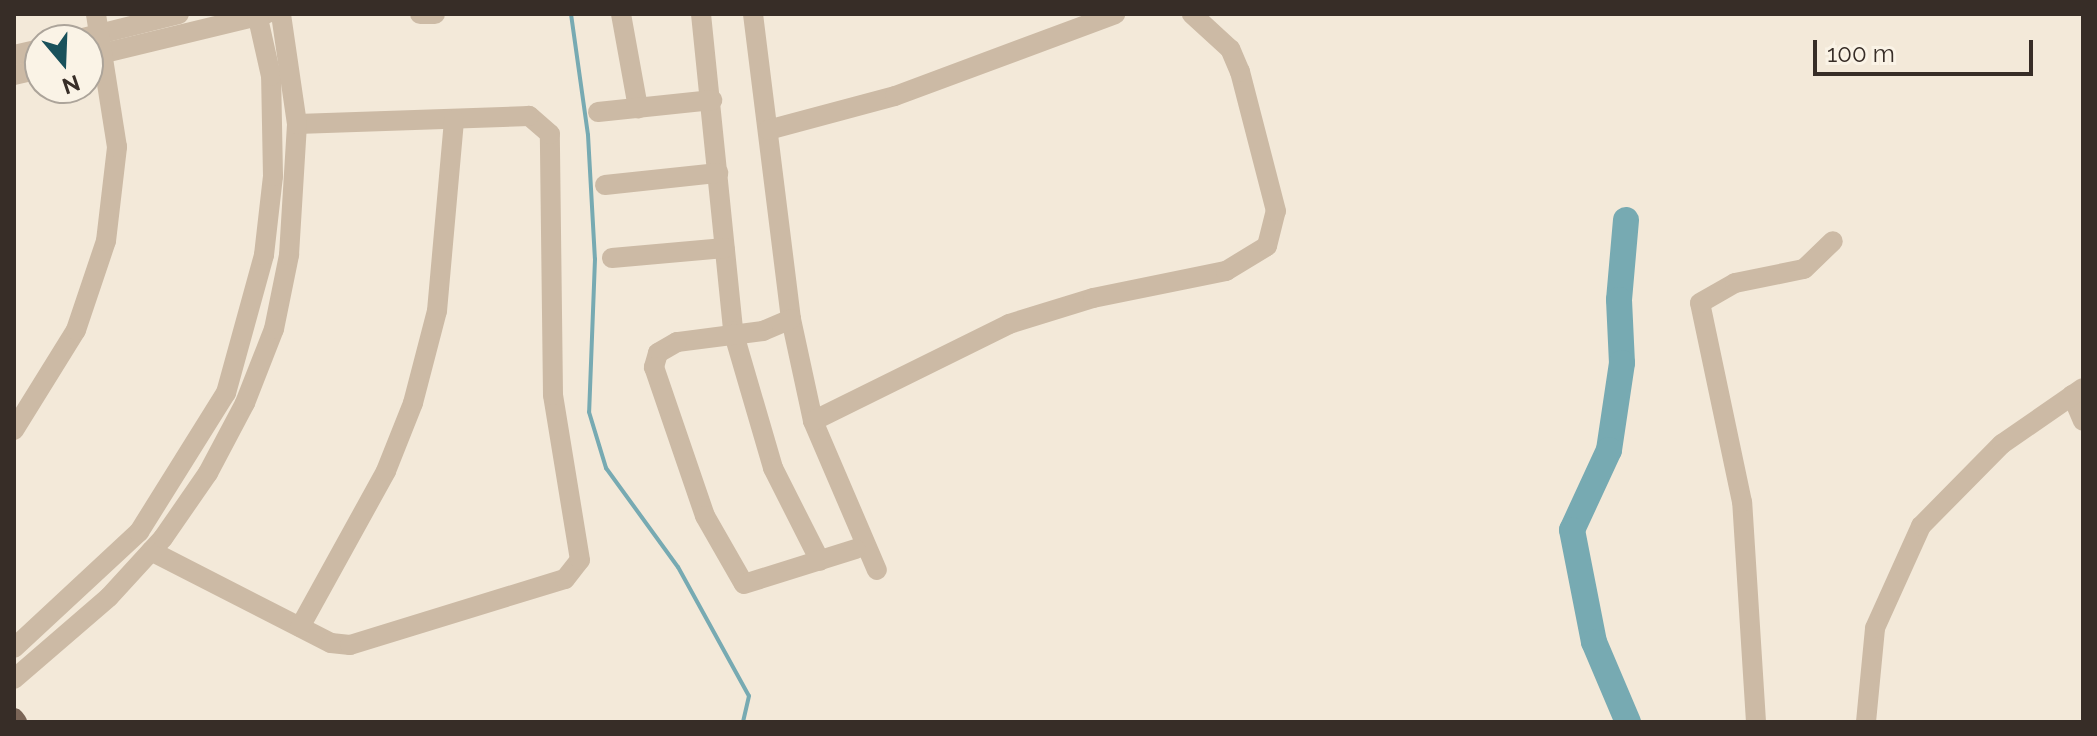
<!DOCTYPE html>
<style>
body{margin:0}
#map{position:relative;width:2097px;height:736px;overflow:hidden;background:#f3e9d9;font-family:Raleway,sans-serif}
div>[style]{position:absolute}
.stream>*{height:4px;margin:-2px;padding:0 2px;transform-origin:2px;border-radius:2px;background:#77aab2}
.river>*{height:26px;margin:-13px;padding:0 13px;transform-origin:13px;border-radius:13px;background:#77aab2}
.minor>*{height:20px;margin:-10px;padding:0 10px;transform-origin:10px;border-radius:10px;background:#ccbaa5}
.major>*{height:20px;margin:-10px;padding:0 10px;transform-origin:10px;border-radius:10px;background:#7a6557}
span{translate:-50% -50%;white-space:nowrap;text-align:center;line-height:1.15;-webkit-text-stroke:6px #faf3e6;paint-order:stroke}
.frame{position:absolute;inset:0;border:16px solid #372d27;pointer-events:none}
.north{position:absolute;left:24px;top:24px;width:80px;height:80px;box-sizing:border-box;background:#faf3e6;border:2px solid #aca49a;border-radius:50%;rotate:161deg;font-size:22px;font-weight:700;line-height:32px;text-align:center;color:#372d27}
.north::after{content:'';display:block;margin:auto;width:28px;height:36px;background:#19515b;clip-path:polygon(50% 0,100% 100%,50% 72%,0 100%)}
.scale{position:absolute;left:1813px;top:40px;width:220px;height:36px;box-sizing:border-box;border:4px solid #372d27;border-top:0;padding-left:10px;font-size:24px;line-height:28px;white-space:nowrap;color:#372d27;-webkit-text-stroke:6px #faf3e6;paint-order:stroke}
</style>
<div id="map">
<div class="stream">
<i style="left:571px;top:14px;width:122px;rotate:82deg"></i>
<i style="left:588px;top:135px;width:124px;rotate:86.8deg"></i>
<i style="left:595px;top:259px;width:153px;rotate:92.2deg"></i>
<i style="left:589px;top:412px;width:59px;rotate:73.1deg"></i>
<i style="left:606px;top:468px;width:122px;rotate:54deg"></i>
<i style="left:678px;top:567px;width:147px;rotate:61.2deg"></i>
<i style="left:749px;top:696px;width:27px;rotate:103deg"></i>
</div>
<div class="river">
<i style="left:1626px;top:220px;width:80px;rotate:95deg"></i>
<i style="left:1619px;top:300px;width:63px;rotate:87.3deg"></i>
<i style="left:1622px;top:363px;width:88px;rotate:98.5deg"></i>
<i style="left:1609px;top:450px;width:88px;rotate:114.8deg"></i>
<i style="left:1572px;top:530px;width:114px;rotate:78.9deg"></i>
<i style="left:1594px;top:642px;width:87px;rotate:67deg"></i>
</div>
<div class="minor">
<i style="left:420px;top:14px;width:15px"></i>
<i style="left:621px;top:14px;width:96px;rotate:79.7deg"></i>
<i style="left:701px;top:14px;width:319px;rotate:84.2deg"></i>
<i style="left:733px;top:331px;width:143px;rotate:73.7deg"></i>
<i style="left:773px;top:468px;width:104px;rotate:63.2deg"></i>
<i style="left:753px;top:14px;width:307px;rotate:82.9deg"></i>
<i style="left:791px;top:319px;width:104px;rotate:77.8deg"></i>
<i style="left:813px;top:421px;width:162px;rotate:66.8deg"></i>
<i style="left:75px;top:40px;width:107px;rotate:-14deg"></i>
<i style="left:14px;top:55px;width:27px;rotate:-13deg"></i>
<i style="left:88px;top:57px;width:183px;rotate:-13.6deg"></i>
<i style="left:14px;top:75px;width:27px;rotate:-13deg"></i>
<i style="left:598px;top:112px;width:115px;rotate:-6deg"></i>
<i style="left:768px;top:130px;width:131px;rotate:-15deg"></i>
<i style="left:895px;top:96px;width:235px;rotate:-20.4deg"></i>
<i style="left:605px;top:185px;width:114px;rotate:-6.1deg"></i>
<i style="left:612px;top:258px;width:113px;rotate:-5.1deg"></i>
<i style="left:791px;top:319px;width:30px;rotate:157deg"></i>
<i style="left:763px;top:331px;width:87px;rotate:172.7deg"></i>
<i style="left:677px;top:342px;width:22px;rotate:150deg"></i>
<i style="left:658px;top:353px;width:15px;rotate:106deg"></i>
<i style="left:654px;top:367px;width:157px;rotate:71.1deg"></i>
<i style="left:705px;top:516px;width:78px;rotate:60.2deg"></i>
<i style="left:744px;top:584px;width:117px;rotate:-17.4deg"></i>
<i style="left:2072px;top:395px;width:28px;rotate:67deg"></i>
<i style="left:813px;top:421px;width:219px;rotate:-26.3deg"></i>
<i style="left:1009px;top:324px;width:88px;rotate:-17.2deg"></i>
<i style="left:1093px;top:298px;width:136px;rotate:-11.5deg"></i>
<i style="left:1226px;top:271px;width:48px;rotate:-31.4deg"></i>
<i style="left:1267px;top:246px;width:36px;rotate:-76deg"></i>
<i style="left:1276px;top:211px;width:144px;rotate:-104.5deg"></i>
<i style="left:1240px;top:72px;width:25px;rotate:-113deg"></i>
<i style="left:1230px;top:49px;width:52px;rotate:-137.4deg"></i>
<i style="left:14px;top:430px;width:118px;rotate:-58.2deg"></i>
<i style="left:76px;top:330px;width:94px;rotate:-71.4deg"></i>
<i style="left:106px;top:241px;width:95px;rotate:-83.3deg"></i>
<i style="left:117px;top:147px;width:135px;rotate:-99deg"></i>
<i style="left:151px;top:551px;width:202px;rotate:27.1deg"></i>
<i style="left:331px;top:643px;width:19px;rotate:6deg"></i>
<i style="left:350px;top:645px;width:225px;rotate:-17.1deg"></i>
<i style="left:565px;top:579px;width:24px;rotate:-52deg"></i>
<i style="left:580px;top:560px;width:167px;rotate:-99.3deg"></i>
<i style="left:553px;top:395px;width:261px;rotate:-90.7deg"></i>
<i style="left:550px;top:134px;width:28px;rotate:-139deg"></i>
<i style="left:529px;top:116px;width:232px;rotate:178deg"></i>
<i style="left:300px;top:627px;width:178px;rotate:-61.1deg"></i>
<i style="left:386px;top:471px;width:73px;rotate:-68.3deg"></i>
<i style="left:413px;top:403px;width:95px;rotate:-75.4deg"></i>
<i style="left:437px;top:311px;width:192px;rotate:-84.9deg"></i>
<i style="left:14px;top:648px;width:171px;rotate:-42.9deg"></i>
<i style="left:139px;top:532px;width:164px;rotate:-58deg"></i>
<i style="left:226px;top:393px;width:143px;rotate:-74.6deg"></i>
<i style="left:264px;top:255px;width:80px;rotate:-83.5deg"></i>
<i style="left:273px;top:176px;width:100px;rotate:-91.1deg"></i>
<i style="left:271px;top:76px;width:64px;rotate:-102.7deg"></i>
<i style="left:14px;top:679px;width:125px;rotate:-40.8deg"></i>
<i style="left:109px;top:597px;width:80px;rotate:-47.5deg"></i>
<i style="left:163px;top:538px;width:79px;rotate:-55.3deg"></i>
<i style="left:208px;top:473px;width:79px;rotate:-62.1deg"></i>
<i style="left:245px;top:403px;width:79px;rotate:-68.6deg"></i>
<i style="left:274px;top:329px;width:76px;rotate:-78.5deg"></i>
<i style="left:289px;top:255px;width:131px;rotate:-86.5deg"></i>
<i style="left:297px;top:124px;width:111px;rotate:-98.3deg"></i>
<i style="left:1756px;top:722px;width:220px;rotate:-93.6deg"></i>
<i style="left:1742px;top:502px;width:203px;rotate:-101.9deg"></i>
<i style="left:1700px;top:303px;width:40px;rotate:-29.7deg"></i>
<i style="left:1735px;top:283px;width:70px;rotate:-11.5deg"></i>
<i style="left:1804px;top:269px;width:40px;rotate:-44deg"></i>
<i style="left:1866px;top:722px;width:94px;rotate:-84.5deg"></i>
<i style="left:1875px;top:628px;width:112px;rotate:-65.7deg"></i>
<i style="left:1921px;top:526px;width:115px;rotate:-45.4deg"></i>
<i style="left:2002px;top:444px;width:98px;rotate:-34.7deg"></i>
</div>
<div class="major">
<i style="left:14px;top:718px;width:5px;rotate:53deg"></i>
</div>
<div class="frame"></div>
<div class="north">N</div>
<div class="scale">100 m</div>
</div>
